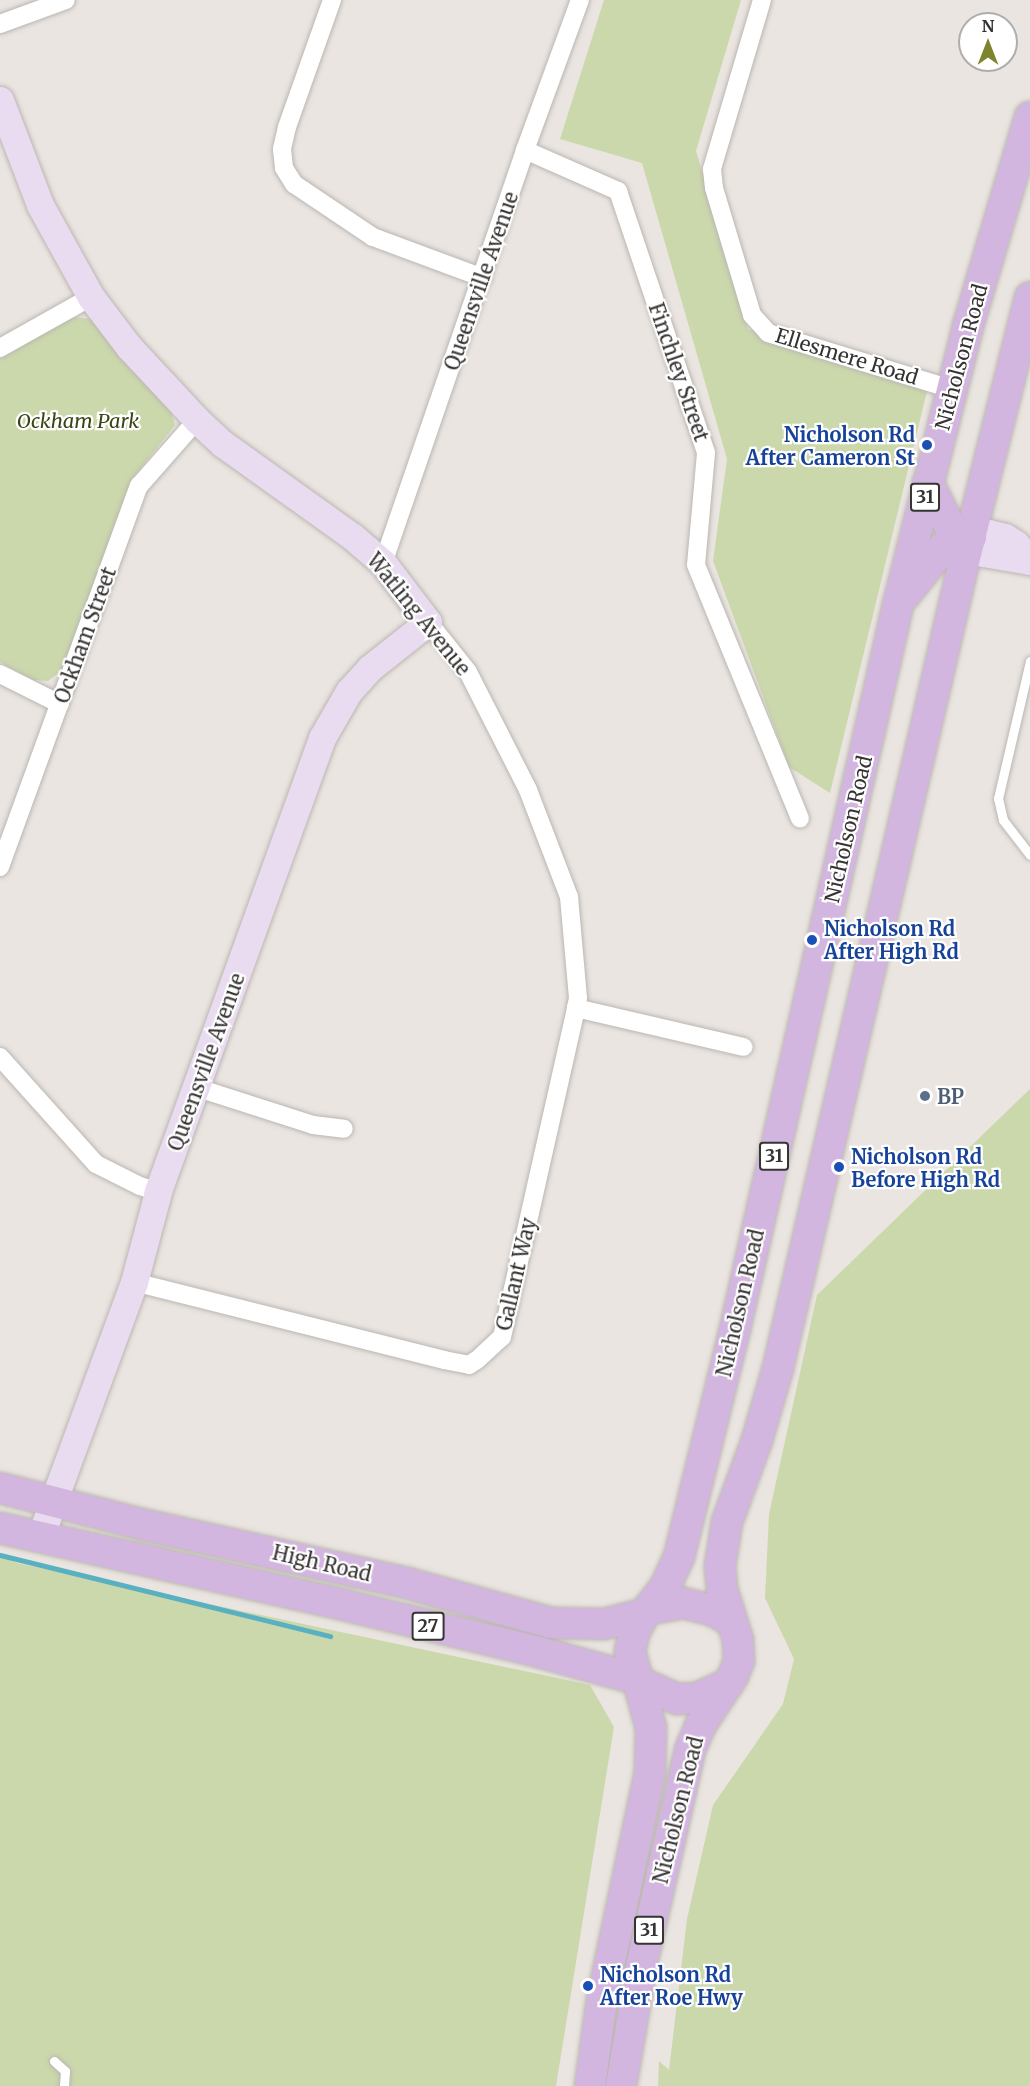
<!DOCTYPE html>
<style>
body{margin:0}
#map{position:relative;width:1030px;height:2086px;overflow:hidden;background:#eae5e0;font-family:Merriweather,serif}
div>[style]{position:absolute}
.green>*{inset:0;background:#cbd8ac}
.stream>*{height:5px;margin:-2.5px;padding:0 2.5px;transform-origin:2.5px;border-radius:2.5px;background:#59b0c0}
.roads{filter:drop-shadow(0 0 2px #bbb6b2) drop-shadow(0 0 2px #bbb6b2)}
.lane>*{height:9px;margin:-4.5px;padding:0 4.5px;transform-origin:4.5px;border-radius:4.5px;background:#fff}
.street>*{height:18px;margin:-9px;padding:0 9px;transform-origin:9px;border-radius:9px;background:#fff}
.secondary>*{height:27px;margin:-13.5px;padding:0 13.5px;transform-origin:13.5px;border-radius:13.5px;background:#e9dbf0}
.primary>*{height:30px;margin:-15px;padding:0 15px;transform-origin:15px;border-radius:15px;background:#d3b6e0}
.dots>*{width:16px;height:16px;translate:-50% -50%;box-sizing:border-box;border:3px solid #fff;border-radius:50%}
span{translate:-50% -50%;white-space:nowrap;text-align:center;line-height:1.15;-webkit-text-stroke:4.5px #fff;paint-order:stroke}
.shield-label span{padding:2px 4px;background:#fff;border:2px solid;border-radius:4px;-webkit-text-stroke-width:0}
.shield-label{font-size:18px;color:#363433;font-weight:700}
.street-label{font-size:20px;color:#363433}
.park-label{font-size:20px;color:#3a4516;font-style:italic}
.transit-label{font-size:20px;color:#164399;font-weight:700}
.right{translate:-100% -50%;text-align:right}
.left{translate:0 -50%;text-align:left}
.service-label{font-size:20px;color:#4e5e75;font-weight:700}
.north{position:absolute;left:958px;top:12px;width:60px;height:60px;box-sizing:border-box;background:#fff;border:2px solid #afaead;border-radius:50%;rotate:0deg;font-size:16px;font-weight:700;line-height:24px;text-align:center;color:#363433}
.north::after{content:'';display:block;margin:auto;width:21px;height:27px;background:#7e832e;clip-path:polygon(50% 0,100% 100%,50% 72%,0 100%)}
</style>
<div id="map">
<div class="green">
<i style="clip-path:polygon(604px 0,741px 0,696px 151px,748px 329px,927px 391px,830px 793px,789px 767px,713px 561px,727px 459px,642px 163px,560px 139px)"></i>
<i style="clip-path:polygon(75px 317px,96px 320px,169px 404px,175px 425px,132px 479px,63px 670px,48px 681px,33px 680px,0 662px,0 359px,6px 353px)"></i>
<i style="clip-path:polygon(1030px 1089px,1030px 2086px,658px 2086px,659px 2061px,669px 2070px,687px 1919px,713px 1805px,783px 1704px,794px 1659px,765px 1598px,769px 1514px,817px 1295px)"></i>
<i style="clip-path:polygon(0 1556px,17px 1563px,590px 1685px,614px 1727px,556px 2086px,0 2086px)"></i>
</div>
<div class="stream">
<i style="left:0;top:1555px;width:340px;rotate:13.8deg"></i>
</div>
<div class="roads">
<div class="lane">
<i style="left:1030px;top:661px;width:141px;rotate:103.1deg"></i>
<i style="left:998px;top:798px;width:23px;rotate:77deg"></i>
<i style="left:1003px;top:820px;width:44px;rotate:52.4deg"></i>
<i style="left:54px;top:2061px;width:15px;rotate:42deg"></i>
<i style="left:65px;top:2071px;width:15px;rotate:94deg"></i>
</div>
<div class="street">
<i style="left:332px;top:0;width:135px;rotate:109.5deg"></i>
<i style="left:287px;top:127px;width:23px;rotate:103deg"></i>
<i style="left:282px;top:149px;width:19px;rotate:84deg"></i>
<i style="left:284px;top:168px;width:19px;rotate:58deg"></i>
<i style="left:294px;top:184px;width:95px;rotate:33.9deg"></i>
<i style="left:373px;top:237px;width:117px;rotate:20.4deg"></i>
<i style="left:762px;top:0;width:176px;rotate:106.5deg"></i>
<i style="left:712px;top:169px;width:19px;rotate:84deg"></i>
<i style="left:714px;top:188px;width:133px;rotate:73.3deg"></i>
<i style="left:752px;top:315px;width:24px;rotate:48deg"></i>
<i style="left:768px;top:333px;width:191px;rotate:17deg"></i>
<i style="left:0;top:24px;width:70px;rotate:-20deg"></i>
<i style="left:525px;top:150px;width:102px;rotate:23.8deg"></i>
<i style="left:618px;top:191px;width:276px;rotate:71.4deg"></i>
<i style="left:706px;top:453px;width:112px;rotate:95.1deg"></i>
<i style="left:696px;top:565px;width:274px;rotate:67.7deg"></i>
<i style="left:0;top:348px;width:104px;rotate:-29.3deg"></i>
<i style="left:383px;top:563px;width:437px;rotate:-71deg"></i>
<i style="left:525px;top:150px;width:160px;rotate:-69.9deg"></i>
<i style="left:428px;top:622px;width:64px;rotate:51.3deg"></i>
<i style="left:468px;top:672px;width:132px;rotate:63deg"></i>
<i style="left:528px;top:790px;width:115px;rotate:69deg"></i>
<i style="left:569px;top:897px;width:101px;rotate:84.9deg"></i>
<i style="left:578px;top:998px;width:10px;rotate:101deg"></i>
<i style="left:576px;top:1008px;width:172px;rotate:13.1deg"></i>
<i style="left:0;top:674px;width:67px;rotate:26.6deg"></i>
<i style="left:0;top:867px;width:406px;rotate:-70deg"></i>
<i style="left:139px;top:486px;width:88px;rotate:-48.7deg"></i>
<i style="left:0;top:1057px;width:144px;rotate:48.1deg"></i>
<i style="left:96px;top:1164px;width:49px;rotate:26.6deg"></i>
<i style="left:140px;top:1186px;width:19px;rotate:18deg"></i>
<i style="left:198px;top:1088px;width:121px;rotate:17.8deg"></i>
<i style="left:313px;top:1125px;width:31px;rotate:7deg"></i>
<i style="left:134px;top:1282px;width:320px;rotate:14.1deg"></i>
<i style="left:444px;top:1360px;width:25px;rotate:11deg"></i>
<i style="left:469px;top:1365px;width:9px;rotate:-32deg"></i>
<i style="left:477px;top:1360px;width:34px;rotate:-43deg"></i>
<i style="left:502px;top:1337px;width:337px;rotate:-77.3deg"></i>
</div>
<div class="secondary">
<i style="left:0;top:100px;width:112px;rotate:69.1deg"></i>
<i style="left:40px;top:205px;width:105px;rotate:61deg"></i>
<i style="left:91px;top:297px;width:63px;rotate:52.8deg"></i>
<i style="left:129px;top:347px;width:100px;rotate:47deg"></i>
<i style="left:197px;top:420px;width:35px;rotate:43deg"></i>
<i style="left:223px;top:444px;width:160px;rotate:35.6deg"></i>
<i style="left:353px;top:537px;width:40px;rotate:41deg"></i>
<i style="left:383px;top:563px;width:74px;rotate:52.7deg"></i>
<i style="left:428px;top:622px;width:74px;rotate:141.6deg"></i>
<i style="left:370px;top:668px;width:31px;rotate:132deg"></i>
<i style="left:349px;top:691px;width:54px;rotate:119.9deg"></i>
<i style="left:322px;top:738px;width:483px;rotate:109.9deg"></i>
<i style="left:158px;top:1192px;width:93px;rotate:104.9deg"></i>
<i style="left:134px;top:1282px;width:272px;rotate:110.2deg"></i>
<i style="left:989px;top:533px;width:16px;rotate:14deg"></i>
<i style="left:1005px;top:537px;width:13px;rotate:32deg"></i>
<i style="left:1016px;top:544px;width:22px;rotate:51deg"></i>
<i style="left:1030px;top:561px;width:48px;rotate:-170.3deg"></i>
<i style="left:983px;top:553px;width:20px;rotate:-127deg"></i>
<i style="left:971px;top:537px;width:18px;rotate:-13deg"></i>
</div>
<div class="primary">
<i style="left:928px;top:482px;width:46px;rotate:64deg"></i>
<i style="left:948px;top:523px;width:12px;rotate:42deg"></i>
<i style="left:957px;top:531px;width:15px;rotate:23deg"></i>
<i style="left:905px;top:595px;width:60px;rotate:-51deg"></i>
<i style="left:943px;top:548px;width:30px;rotate:-21deg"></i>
<i style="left:0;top:1488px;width:146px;rotate:14.3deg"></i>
<i style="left:141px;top:1524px;width:272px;rotate:12.5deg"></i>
<i style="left:407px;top:1583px;width:149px;rotate:15.5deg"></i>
<i style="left:551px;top:1623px;width:53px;rotate:1.1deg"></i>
<i style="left:604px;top:1624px;width:41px;rotate:-14deg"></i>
<i style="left:0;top:1528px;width:357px;rotate:12.6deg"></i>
<i style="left:348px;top:1606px;width:192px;rotate:13.5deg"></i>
<i style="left:535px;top:1651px;width:106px;rotate:15.4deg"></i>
<i style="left:650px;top:1609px;width:34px;rotate:-10deg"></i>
<i style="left:683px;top:1603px;width:30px;rotate:14deg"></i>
<i style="left:712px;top:1610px;width:22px;rotate:30deg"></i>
<i style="left:639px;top:1682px;width:42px;rotate:24.1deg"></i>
<i style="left:677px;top:1699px;width:20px;rotate:-3deg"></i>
<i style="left:697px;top:1698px;width:34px;rotate:-24deg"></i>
<i style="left:590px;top:2086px;width:87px;rotate:-82.1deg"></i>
<i style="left:602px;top:2000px;width:233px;rotate:-78.1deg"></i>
<i style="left:650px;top:1772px;width:44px;rotate:-88.7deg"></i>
<i style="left:651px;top:1728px;width:80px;rotate:-105.3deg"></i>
<i style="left:630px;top:1651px;width:18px;rotate:-77deg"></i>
<i style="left:634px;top:1633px;width:21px;rotate:-62deg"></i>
<i style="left:644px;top:1614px;width:34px;rotate:-52deg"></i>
<i style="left:665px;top:1587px;width:33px;rotate:-65deg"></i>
<i style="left:679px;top:1557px;width:235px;rotate:-76.2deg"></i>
<i style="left:735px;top:1329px;width:742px;rotate:-77.31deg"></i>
<i style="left:898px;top:605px;width:288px;rotate:-75.9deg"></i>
<i style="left:968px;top:326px;width:218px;rotate:-73.5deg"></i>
<i style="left:621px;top:2086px;width:125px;rotate:-80.3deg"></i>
<i style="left:642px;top:1963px;width:218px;rotate:-77.3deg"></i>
<i style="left:690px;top:1750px;width:26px;rotate:-67deg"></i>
<i style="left:700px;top:1726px;width:60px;rotate:-56.6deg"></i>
<i style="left:733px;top:1676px;width:16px;rotate:-68deg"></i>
<i style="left:739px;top:1661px;width:21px;rotate:-93deg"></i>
<i style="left:738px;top:1640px;width:53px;rotate:-107.4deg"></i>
<i style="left:722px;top:1589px;width:23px;rotate:-95deg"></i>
<i style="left:720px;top:1566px;width:45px;rotate:-81deg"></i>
<i style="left:727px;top:1522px;width:87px;rotate:-69.9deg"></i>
<i style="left:757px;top:1440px;width:75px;rotate:-73.7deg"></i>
<i style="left:778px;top:1368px;width:823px;rotate:-77.01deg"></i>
<i style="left:963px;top:566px;width:277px;rotate:-76deg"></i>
</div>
</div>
<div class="dots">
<i style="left:927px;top:445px;background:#1a4fb4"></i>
<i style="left:812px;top:940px;background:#1a4fb4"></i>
<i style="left:925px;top:1096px;background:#5c6f8a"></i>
<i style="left:839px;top:1167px;background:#1a4fb4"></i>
<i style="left:588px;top:1986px;background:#1a4fb4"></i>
</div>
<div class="shield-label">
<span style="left:925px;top:497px">31</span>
<span style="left:774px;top:1156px">31</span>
<span style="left:428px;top:1626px">27</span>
<span style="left:649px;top:1930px">31</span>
</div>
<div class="street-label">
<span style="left:481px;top:281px;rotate:-71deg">Queensville Avenue</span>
<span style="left:847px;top:356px;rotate:17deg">Ellesmere Road</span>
<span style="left:961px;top:357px;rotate:-75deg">Nicholson Road</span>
<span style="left:679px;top:372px;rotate:71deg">Finchley Street</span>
<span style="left:419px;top:614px;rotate:51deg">Watling Avenue</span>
<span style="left:85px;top:635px;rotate:-70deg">Ockham Street</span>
<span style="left:848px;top:829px;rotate:-77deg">Nicholson Road</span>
<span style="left:206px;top:1062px;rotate:-70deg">Queensville Avenue</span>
<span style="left:516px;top:1274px;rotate:-77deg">Gallant Way</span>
<span style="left:740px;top:1303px;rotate:-77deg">Nicholson Road</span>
<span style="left:322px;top:1563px;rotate:13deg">High Road</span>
<span style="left:678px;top:1810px;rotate:-76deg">Nicholson Road</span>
</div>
<div class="park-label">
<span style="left:78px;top:420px">Ockham Park</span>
</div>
<div class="transit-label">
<span class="right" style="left:915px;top:446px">Nicholson Rd<br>After Cameron St</span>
<span class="left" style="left:824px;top:940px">Nicholson Rd<br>After High Rd</span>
<span class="left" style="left:851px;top:1168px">Nicholson Rd<br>Before High Rd</span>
<span class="left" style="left:600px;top:1986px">Nicholson Rd<br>After Roe Hwy</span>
</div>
<div class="service-label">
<span class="left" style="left:937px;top:1096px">BP</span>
</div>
<div class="north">N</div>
</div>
